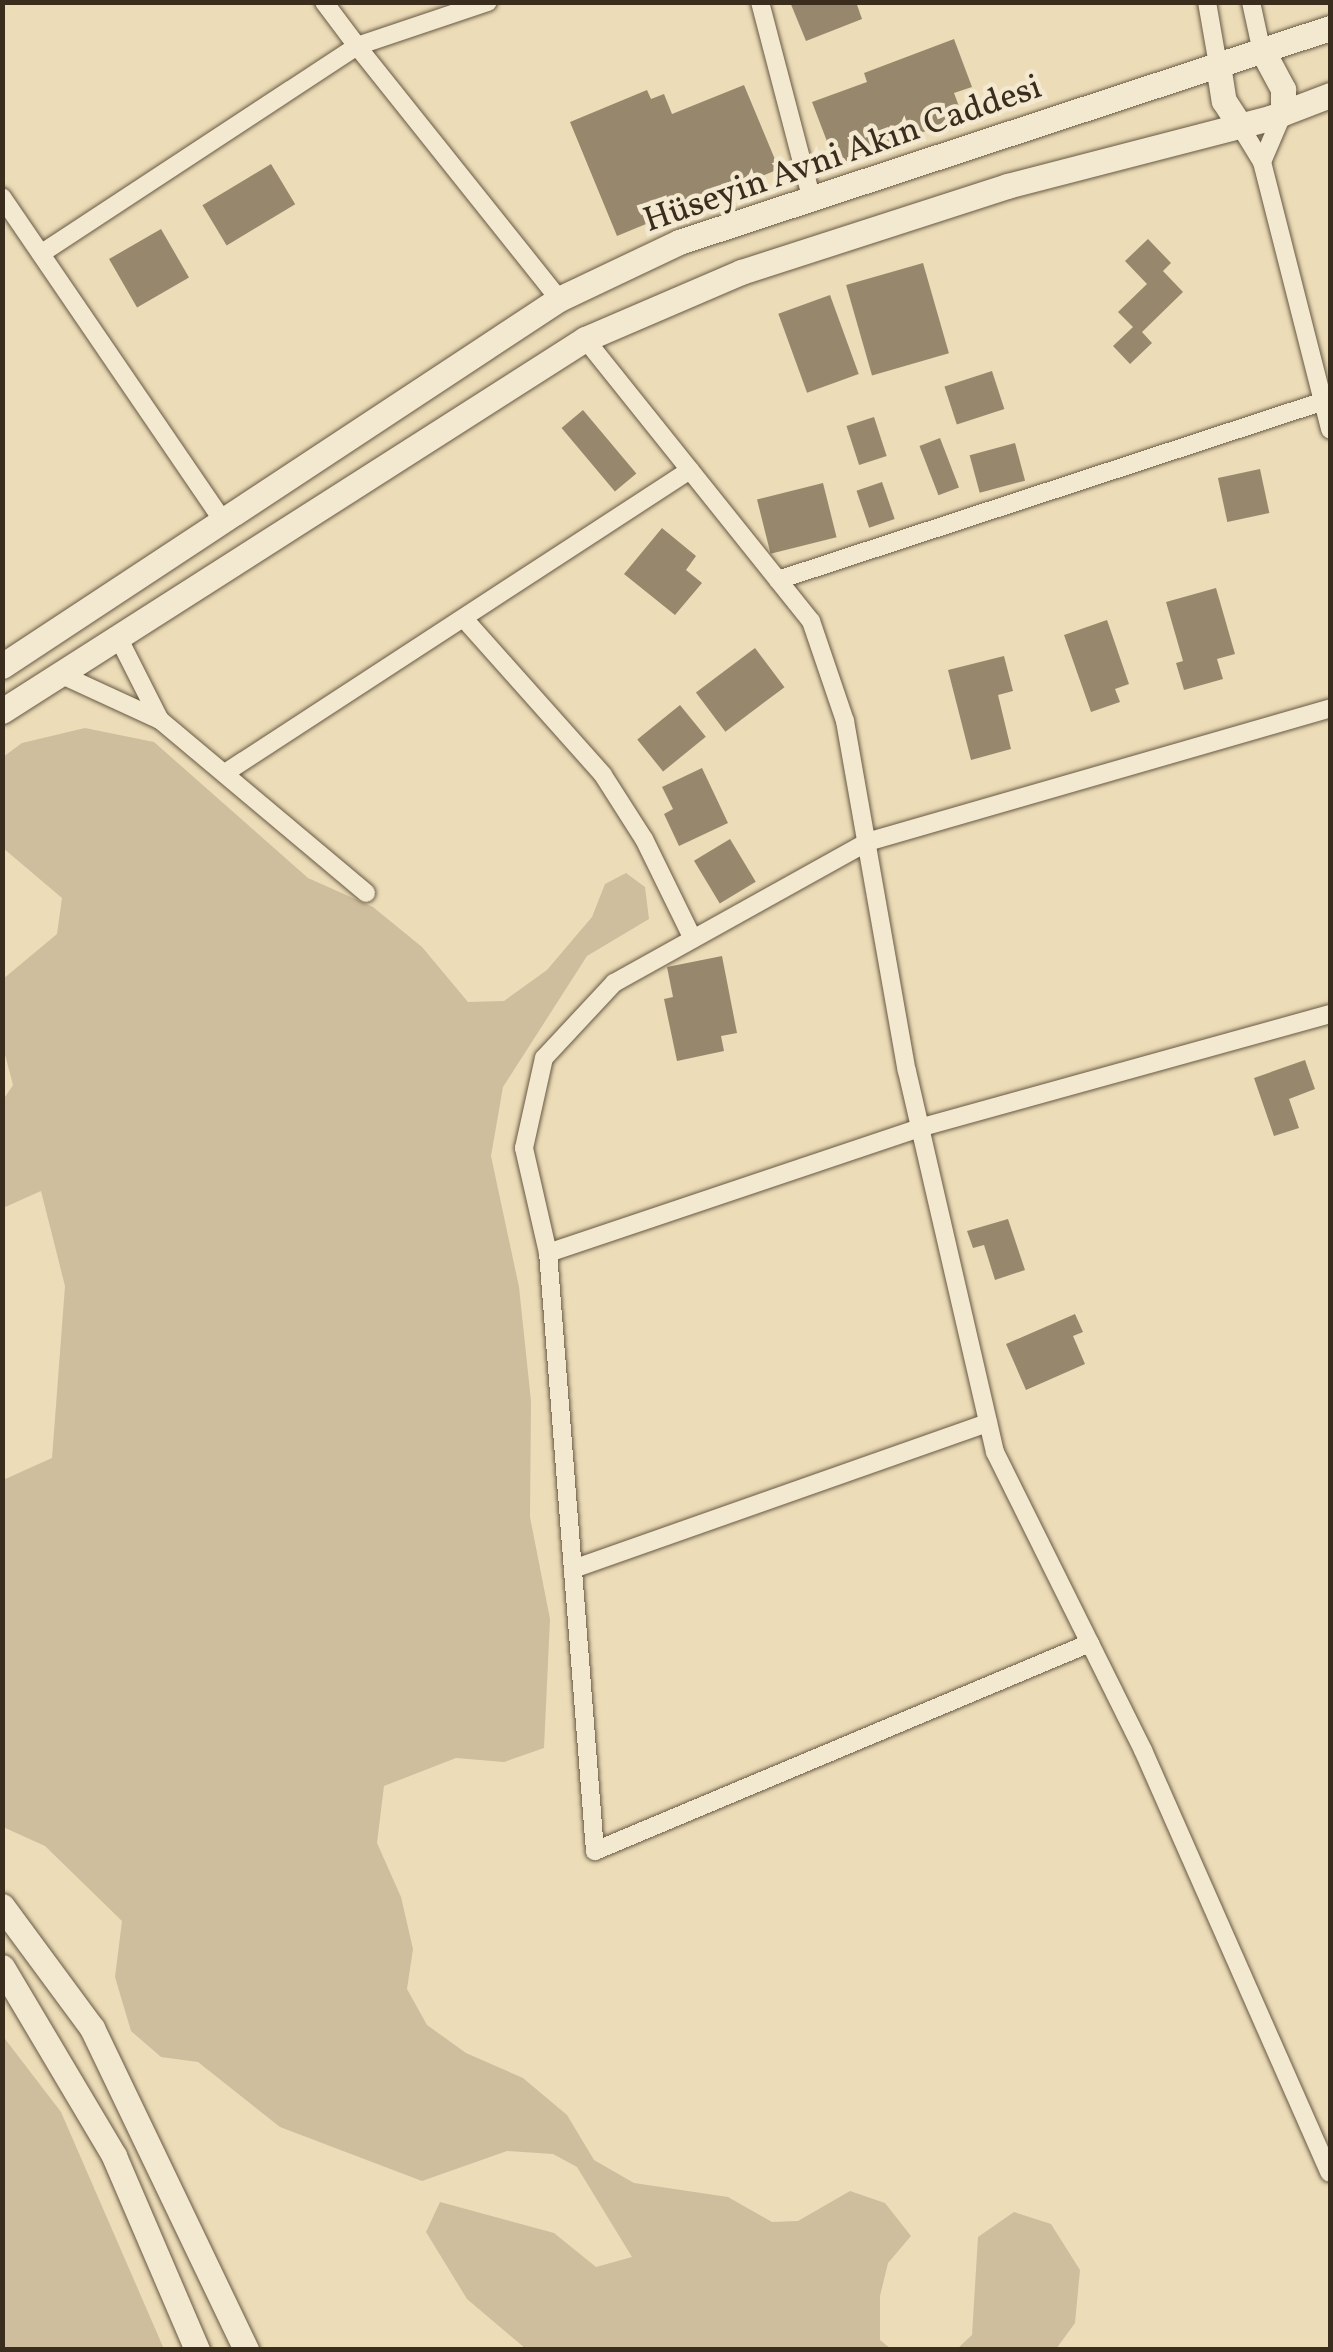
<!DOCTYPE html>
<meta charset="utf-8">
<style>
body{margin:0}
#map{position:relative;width:1333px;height:2352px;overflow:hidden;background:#ecdcb7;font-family:Vollkorn,serif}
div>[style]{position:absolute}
.green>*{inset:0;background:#cebe9d}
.building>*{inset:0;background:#97886d;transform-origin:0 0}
.roads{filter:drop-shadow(0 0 2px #675944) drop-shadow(0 0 2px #675944)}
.minor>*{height:18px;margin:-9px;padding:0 9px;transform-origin:9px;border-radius:9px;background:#f3e8d0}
.secondary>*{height:25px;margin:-12.5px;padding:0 12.5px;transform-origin:12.5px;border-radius:12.5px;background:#f3e8d0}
span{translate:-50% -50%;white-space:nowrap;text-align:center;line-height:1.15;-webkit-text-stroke:9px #f3e8d0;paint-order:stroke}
.street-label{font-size:35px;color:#3b2d1d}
.frame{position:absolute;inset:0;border:5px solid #3b2d1d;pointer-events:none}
</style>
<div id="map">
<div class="green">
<i style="clip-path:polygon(85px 728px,154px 742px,308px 878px,373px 907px,422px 947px,468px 1002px,504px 1001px,547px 970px,592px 917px,605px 884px,626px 873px,645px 887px,649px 919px,587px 956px,503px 1087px,491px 1156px,519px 1287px,531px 1401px,530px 1517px,550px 1619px,544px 1748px,504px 1762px,456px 1758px,384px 1786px,377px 1843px,401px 1897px,413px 1949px,407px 1989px,427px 2025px,466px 2053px,523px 2078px,567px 2115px,594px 2160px,634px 2183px,728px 2197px,772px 2222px,798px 2221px,850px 2191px,885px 2203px,911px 2236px,888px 2263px,880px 2296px,880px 2340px,891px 2349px,526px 2349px,467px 2299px,426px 2232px,440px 2202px,554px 2233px,596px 2267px,632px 2257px,577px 2167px,553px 2154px,507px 2151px,422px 2181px,280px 2127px,198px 2062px,161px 2057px,131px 2031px,115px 1977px,122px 1921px,45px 1846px,3px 1827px,3px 1480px,52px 1458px,65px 1286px,41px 1191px,3px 1208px,3px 1100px,13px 1085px,3px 1047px,3px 979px,57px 934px,62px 898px,3px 848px,3px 757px,22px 743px)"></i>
<i style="clip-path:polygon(2px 2035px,61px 2112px,164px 2349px,3px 2349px)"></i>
<i style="clip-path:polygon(1014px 2212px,1051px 2224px,1080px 2270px,1075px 2323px,1056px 2349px,957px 2349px,972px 2335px,978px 2237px)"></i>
</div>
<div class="building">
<i style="clip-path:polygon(790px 2px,856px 2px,862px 19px,806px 41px)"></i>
<i style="clip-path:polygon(954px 39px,972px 87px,954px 93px,963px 117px,836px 165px,812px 102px,867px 82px,864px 73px)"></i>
<i style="clip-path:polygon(744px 85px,779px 169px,617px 236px,570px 122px,647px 90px,651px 99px,664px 94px,672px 114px)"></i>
<i style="left:271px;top:164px;width:47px;height:80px;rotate:59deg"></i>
<i style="left:161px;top:229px;width:56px;height:60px;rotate:60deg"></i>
<i style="clip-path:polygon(1148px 239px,1171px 263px,1163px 271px,1183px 292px,1142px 332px,1152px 343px,1130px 364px,1113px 346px,1133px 327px,1118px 312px,1147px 284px,1125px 261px)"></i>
<i style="left:923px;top:263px;width:94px;height:80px;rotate:74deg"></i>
<i style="left:830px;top:295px;width:84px;height:55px;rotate:70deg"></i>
<i style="left:992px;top:371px;width:40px;height:50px;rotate:72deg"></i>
<i style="left:583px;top:410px;width:83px;height:28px;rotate:50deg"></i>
<i style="left:874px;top:417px;width:41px;height:29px;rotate:72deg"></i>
<i style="left:940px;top:438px;width:53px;height:22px;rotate:69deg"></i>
<i style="left:1015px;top:443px;width:39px;height:47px;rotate:75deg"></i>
<i style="left:1260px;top:469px;width:45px;height:43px;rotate:78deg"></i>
<i style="left:882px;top:482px;width:39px;height:27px;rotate:71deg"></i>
<i style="left:823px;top:483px;width:56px;height:68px;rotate:76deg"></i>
<i style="clip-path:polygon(662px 528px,696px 556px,686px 570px,702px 583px,675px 615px,624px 574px)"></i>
<i style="clip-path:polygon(1216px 588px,1235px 654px,1217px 659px,1223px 679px,1184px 690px,1176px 663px,1183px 661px,1166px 602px)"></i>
<i style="clip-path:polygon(1107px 620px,1129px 684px,1115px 689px,1120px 702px,1091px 712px,1064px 635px)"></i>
<i style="left:755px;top:648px;width:49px;height:74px;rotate:53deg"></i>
<i style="clip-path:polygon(1004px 656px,1013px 691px,998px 695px,1011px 749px,971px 760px,948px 670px)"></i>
<i style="left:680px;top:705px;width:41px;height:55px;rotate:51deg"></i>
<i style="clip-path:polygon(702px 768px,728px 823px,679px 846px,664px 814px,673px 809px,662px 787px)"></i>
<i style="left:730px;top:839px;width:50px;height:42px;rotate:59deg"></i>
<i style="clip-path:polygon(722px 956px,737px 1033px,721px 1036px,724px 1051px,677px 1061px,664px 999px,673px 997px,667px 967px)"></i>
<i style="clip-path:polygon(1305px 1060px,1315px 1089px,1289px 1099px,1299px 1128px,1274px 1136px,1254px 1078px)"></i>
<i style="clip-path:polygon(1008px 1219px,1025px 1270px,995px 1280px,984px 1245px,973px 1248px,967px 1231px)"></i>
<i style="clip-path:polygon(1075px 1314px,1083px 1332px,1073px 1336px,1085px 1364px,1026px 1390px,1006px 1344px)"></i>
</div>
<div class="roads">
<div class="minor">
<i style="left:324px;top:2px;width:55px;rotate:53.1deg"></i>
<i style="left:357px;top:46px;width:138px;rotate:-18.6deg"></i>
<i style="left:760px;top:2px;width:202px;rotate:75.3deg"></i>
<i style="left:1207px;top:2px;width:64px;rotate:80.1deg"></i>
<i style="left:1251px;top:2px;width:47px;rotate:77.7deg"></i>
<i style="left:1240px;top:126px;width:42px;rotate:58.6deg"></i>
<i style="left:1262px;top:162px;width:276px;rotate:75.7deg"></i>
<i style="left:1262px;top:162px;width:53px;rotate:-66.8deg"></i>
<i style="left:2px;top:197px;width:394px;rotate:55.7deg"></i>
<i style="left:45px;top:251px;width:373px;rotate:-33.3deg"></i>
<i style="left:357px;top:46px;width:324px;rotate:51.4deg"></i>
<i style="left:585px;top:339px;width:361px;rotate:51.3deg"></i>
<i style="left:811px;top:621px;width:106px;rotate:71.2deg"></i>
<i style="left:845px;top:721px;width:355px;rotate:80deg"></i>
<i style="left:907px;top:1071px;width:391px;rotate:77deg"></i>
<i style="left:995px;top:1452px;width:333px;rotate:63.6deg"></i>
<i style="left:1143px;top:1750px;width:462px;rotate:66.2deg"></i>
<i style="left:778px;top:580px;width:581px;rotate:-18.15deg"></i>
<i style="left:466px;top:621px;width:206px;rotate:48.3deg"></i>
<i style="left:603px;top:775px;width:76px;rotate:57.4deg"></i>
<i style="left:644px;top:839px;width:111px;rotate:63.9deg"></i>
<i style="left:118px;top:637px;width:93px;rotate:63.2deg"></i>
<i style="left:60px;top:674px;width:110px;rotate:24.7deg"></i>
<i style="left:160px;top:720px;width:269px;rotate:40deg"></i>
<i style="left:225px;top:773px;width:555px;rotate:-33.09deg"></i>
<i style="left:548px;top:1253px;width:391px;rotate:-18.6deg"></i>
<i style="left:919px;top:1128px;width:427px;rotate:-15.5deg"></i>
<i style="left:573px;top:1569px;width:440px;rotate:-19.4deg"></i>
<i style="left:1090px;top:1643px;width:537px;rotate:157.21deg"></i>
<i style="left:595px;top:1851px;width:600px;rotate:-94.49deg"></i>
<i style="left:548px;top:1253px;width:108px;rotate:-102.9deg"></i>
<i style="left:524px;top:1148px;width:92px;rotate:-77.5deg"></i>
<i style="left:544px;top:1058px;width:103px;rotate:-47deg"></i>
<i style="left:614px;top:983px;width:290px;rotate:-29.1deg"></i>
<i style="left:867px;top:842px;width:482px;rotate:-16.1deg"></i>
</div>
<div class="secondary">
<i style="left:1261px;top:48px;width:47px;rotate:61.8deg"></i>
<i style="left:1283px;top:89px;width:24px;rotate:90deg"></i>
<i style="left:1218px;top:65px;width:36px;rotate:81deg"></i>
<i style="left:1224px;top:101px;width:30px;rotate:57deg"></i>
<i style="left:2px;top:666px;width:667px;rotate:-33.38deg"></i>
<i style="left:559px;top:299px;width:133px;rotate:-25.4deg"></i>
<i style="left:679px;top:242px;width:685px;rotate:-18.2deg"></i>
<i style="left:2px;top:711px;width:692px;rotate:-32.54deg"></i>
<i style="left:585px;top:339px;width:170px;rotate:-23.2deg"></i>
<i style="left:741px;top:272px;width:280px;rotate:-17.9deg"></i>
<i style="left:1007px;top:186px;width:272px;rotate:-14.5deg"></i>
<i style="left:1270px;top:118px;width:64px;rotate:-21deg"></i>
<i style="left:2px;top:1906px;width:152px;rotate:53.6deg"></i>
<i style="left:92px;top:2028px;width:357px;rotate:64.4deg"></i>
<i style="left:2px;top:1967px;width:220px;rotate:59.3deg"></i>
<i style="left:114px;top:2156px;width:211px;rotate:66.8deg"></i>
</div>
</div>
<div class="street-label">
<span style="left:843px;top:155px;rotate:-19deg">Hüseyin Avni Akın Caddesi</span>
</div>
<div class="frame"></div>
</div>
